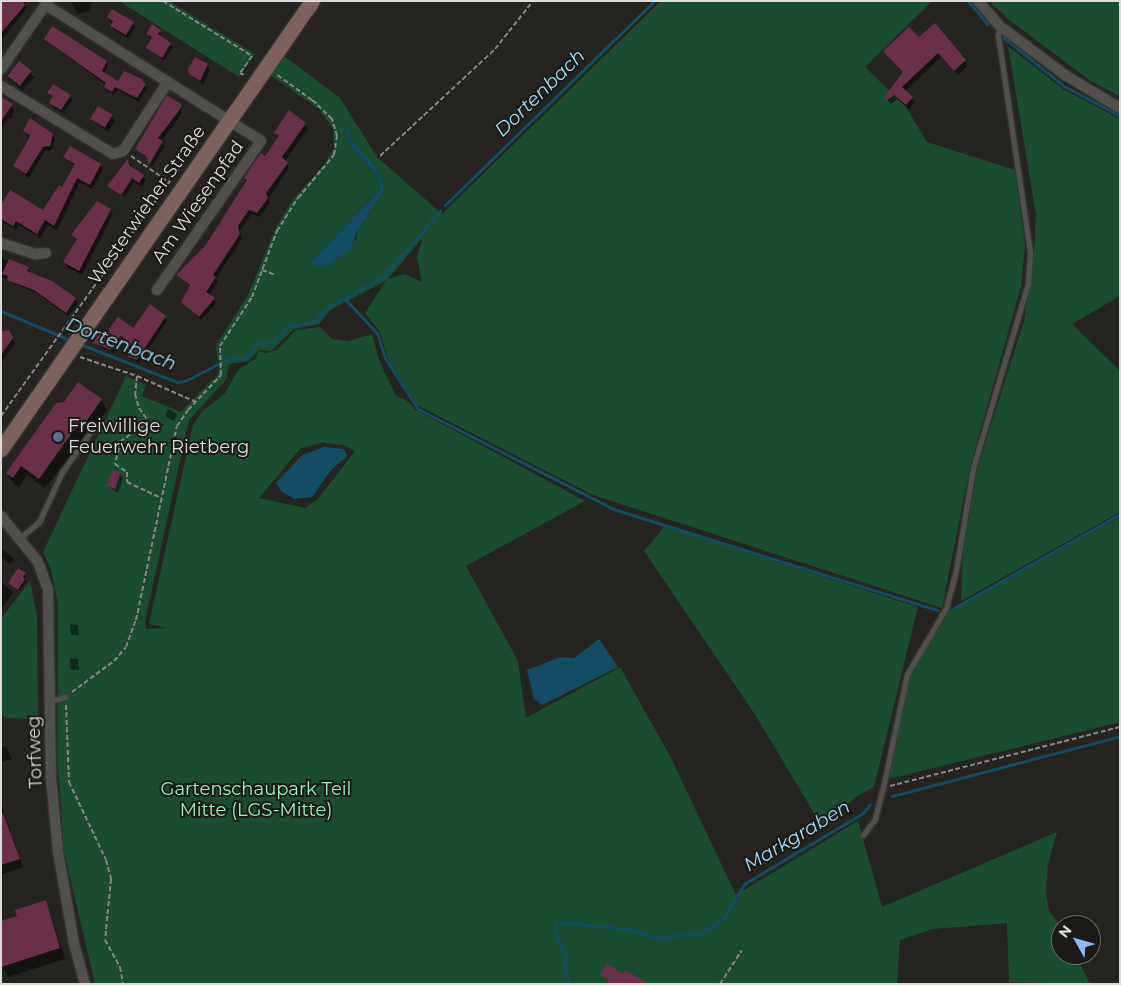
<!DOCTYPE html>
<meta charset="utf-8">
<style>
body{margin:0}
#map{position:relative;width:1121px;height:985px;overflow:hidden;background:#252420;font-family:Montserrat,sans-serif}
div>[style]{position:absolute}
.green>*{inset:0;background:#1a4d2f}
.water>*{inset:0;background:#134c65}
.shadow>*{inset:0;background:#0007;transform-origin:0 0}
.stream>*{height:3px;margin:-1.5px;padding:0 1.5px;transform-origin:1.5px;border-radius:1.5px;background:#134c65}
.building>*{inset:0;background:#6a3049;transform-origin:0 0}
.path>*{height:2px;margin-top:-1px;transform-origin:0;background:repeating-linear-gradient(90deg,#868582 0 5px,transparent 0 7.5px)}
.roads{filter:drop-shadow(0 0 1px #403f3b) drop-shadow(0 0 1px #403f3b)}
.lane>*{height:5px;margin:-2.5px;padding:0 2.5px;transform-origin:2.5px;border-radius:2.5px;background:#51504c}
.street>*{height:10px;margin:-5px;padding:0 5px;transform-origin:5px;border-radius:5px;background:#51504c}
.secondary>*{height:15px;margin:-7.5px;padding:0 7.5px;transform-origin:7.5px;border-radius:7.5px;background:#7c615d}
.dots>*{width:14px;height:14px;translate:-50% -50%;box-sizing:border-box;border:2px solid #1b1a16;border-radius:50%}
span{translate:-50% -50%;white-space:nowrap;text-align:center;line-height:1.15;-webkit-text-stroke:4px #1b1a16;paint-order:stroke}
.street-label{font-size:18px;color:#dddcda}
.poi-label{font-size:18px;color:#dddcda}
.left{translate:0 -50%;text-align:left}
.park-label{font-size:18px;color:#9af2b8}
.water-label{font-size:19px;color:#a3dcf9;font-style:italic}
.frame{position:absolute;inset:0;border:2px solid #dddcda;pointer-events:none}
.north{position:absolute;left:1051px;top:915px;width:50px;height:50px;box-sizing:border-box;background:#1b1a16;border:1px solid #696864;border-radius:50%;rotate:308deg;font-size:14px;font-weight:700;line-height:20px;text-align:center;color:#dddcda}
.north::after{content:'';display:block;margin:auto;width:18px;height:22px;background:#8db9fc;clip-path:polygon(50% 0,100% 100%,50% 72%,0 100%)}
</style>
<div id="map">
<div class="green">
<i style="clip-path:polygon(119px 1px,169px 1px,255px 54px,239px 77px)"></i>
<i style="clip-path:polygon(evenodd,661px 1px,932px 1px,865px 67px,906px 107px,927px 142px,1015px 170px,1025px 245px,1021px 287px,970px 467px,942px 608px,593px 495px,417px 405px,388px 359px,380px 332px,365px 313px,386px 281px,330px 310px,319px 324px,294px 329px,271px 351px,259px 350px,249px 361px,229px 364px,226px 380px,189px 420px,145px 621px,146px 629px,167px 628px,149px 624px,193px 425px,203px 411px,225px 393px,238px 370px,256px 358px,259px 351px,266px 353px,277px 350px,296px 330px,320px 327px,332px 339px,348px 341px,372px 334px,379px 360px,396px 396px,406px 400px,416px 410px,585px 501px,466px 566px,518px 661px,526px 718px,620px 667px,671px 758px,736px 895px,858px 821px,882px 907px,1057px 832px,1048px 864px,1046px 891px,1049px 911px,1061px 927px,1061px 955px,1076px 955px,1090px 984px,1009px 982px,1007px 923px,933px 929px,900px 940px,897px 984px,95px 984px,64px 851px,58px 766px,58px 604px,51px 569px,43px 552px,126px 376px,146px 385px,142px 396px,181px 412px,217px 375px,219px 368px,216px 346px,248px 295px,276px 227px,292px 201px,326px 162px,334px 148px,333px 129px,319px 109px,270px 75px,284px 56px,340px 98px,377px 157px,442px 214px,661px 1px,345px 127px,349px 127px,351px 140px,358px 149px,376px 167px,385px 189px,357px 232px,356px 240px,310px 262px,380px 190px,376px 174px,351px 147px,345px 127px,661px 1px,422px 238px,417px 257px,422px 282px,404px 274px,388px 279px,422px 238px,661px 1px,322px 443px,344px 445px,355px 451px,317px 500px,305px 508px,259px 498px,301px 448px,322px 443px)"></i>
<i style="clip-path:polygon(989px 1px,1120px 1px,1120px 96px,1092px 82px,1008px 19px)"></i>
<i style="clip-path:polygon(1008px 46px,1063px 89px,1120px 119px,1120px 296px,1072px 324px,1120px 371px,1120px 512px,961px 601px,963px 551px,977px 469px,1024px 321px,1034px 253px,1036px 215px)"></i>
<i style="clip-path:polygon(1120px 517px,1120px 722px,889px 779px,910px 674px,949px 611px)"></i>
<i style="clip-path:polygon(665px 526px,918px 607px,874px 787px,857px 796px,823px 828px,754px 713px,644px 551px)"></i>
<i style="clip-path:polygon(30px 581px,37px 616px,38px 719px,6px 718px,1px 714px,1px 619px)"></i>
</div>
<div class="water">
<i style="clip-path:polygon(349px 126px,351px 140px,376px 167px,385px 189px,357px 232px,350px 250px,330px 264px,319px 267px,310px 262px,380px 190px,376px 174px,351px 147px,345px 127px)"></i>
<i style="clip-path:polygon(324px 447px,344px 449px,347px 456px,332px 469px,312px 497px,294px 499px,282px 492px,276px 483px,302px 455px)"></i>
<i style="clip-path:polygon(599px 639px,618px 667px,542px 705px,534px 699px,527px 670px,560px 657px,574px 658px)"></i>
</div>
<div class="shadow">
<i style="clip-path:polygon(25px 1px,26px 9px,1px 41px,1px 2px)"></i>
<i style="clip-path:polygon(70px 1px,92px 1px,90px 11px,78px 14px)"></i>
<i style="clip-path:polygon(108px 17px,133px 23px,135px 27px,128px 38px,114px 30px)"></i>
<i style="clip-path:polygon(160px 31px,161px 37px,173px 47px,164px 61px,147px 48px,152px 39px,147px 34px)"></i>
<i style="clip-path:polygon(919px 39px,965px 61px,967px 66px,958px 75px,941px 57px,905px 91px,915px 102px,909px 109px,897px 99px,891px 104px,885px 97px,904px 73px,885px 51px)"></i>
<i style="clip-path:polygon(46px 40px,106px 62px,108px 66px,104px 74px,119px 83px,145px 85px,147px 89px,139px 102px,118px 90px,114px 95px,108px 91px,106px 85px)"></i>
<i style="left:19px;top:63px;width:21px;height:18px;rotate:43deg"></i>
<i style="clip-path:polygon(207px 65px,210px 70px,203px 85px,190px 74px)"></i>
<i style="clip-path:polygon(49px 93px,70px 96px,72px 100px,63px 113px,53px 107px,51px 103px,53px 98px)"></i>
<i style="clip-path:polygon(1px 98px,14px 109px,12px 118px,8px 119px,1px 129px)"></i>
<i style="clip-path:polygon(180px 104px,182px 109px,179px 118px,161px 141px,165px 146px,152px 167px,148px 159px,137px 149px)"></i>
<i style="clip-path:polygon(289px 112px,308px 128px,285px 161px,289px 168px,268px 199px,270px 203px,260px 217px,251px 214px,240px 231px,242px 239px,216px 278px,218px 282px,209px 295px,217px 303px,201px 320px,182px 302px,191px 287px,177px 275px,206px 247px,247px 182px,245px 178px,279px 138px,275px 133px)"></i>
<i style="clip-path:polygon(112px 116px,115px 121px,108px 132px,92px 119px)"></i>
<i style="clip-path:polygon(24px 131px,52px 135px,55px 139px,52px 150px,45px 151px,29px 178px,14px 166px,31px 138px)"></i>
<i style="clip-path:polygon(70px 148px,100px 165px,103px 170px,92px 189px,80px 182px,57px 230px,48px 225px,40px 238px,19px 225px,16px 230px,1px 221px,1px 209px,43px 211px,63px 189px,75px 166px,65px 157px)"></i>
<i style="clip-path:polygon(128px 162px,146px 180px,142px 187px,134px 182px,125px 197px,108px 186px)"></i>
<i style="clip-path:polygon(110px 210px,113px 214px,82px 275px,67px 267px,65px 262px,77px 241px,73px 236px)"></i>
<i style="clip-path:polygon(1px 258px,28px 268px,30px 273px,75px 299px,78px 303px,68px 316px,38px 294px,1px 277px)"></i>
<i style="clip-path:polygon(165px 317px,167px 321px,139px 363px,130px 357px,136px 349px,123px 339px,113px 353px,94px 343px)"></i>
<i style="clip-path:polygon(1px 329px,8px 331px,15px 343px,1px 364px)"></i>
<i style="clip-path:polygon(101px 400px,107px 410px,45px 488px,27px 475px,19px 487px,13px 483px,7px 473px)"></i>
<i style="clip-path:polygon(168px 409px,177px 414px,174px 421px,165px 416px)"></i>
<i style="clip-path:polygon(120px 474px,123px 478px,118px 493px,108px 486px)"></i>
<i style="clip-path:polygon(1px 548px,14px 559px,10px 564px,1px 558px)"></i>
<i style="clip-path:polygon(25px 574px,26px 582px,19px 591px,10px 585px)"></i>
<i style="clip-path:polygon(1px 581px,13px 593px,1px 609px)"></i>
<i style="clip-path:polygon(70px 624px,78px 625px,79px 635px,71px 635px)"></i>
<i style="clip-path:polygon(70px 658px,78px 659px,79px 670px,70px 669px)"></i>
<i style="clip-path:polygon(6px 746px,12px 759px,1px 762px,1px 748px)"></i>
<i style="clip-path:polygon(1px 803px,23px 867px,1px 875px)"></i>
<i style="clip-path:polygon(46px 901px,65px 959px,8px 977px,1px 965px,19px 917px)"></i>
</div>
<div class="stream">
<i style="left:968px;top:1px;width:30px;rotate:50deg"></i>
<i style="left:1004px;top:38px;width:77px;rotate:38.7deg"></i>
<i style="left:1064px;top:86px;width:64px;rotate:28.2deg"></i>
<i style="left:445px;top:205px;width:292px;rotate:-44.3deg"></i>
<i style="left:344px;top:298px;width:48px;rotate:46.7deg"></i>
<i style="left:377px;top:333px;width:26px;rotate:72deg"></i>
<i style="left:385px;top:358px;width:61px;rotate:57.1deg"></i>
<i style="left:418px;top:409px;width:219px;rotate:27.1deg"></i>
<i style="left:613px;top:509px;width:340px;rotate:17.3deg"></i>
<i style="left:1px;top:311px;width:75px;rotate:22.8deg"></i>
<i style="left:80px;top:344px;width:104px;rotate:21.4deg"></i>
<i style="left:177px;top:382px;width:8px;rotate:-7deg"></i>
<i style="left:185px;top:381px;width:51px;rotate:-27.1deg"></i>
<i style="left:230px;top:358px;width:16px"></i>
<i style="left:246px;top:358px;width:19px;rotate:-55deg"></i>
<i style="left:257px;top:342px;width:16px"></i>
<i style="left:273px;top:342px;width:22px;rotate:-47deg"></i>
<i style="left:288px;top:326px;width:26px;rotate:-9deg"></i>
<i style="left:314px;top:322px;width:21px;rotate:-47deg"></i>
<i style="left:328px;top:307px;width:64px;rotate:-29deg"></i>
<i style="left:384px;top:276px;width:86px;rotate:-49.3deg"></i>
<i style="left:952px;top:609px;width:193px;rotate:-29.5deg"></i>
<i style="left:892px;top:796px;width:236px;rotate:-14.7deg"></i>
<i style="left:570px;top:984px;width:18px;rotate:-109deg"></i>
<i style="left:564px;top:967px;width:10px;rotate:-79deg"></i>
<i style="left:566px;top:957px;width:30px;rotate:-113deg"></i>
<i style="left:554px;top:929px;width:8px;rotate:-67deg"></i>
<i style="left:557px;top:922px;width:73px;rotate:5.5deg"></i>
<i style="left:630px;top:929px;width:26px;rotate:18deg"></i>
<i style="left:655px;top:937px;width:44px;rotate:-3.9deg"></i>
<i style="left:699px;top:934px;width:28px;rotate:-32deg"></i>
<i style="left:723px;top:919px;width:41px;rotate:-59deg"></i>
<i style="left:744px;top:884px;width:139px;rotate:-30.8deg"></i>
<i style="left:863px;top:813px;width:11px;rotate:-52deg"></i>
</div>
<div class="building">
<i style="clip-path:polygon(1px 1px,23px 1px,25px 5px,1px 33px)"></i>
<i style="clip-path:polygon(112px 9px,134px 22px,126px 35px,110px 26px,113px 21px,107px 17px)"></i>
<i style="clip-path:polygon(935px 23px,966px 60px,954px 71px,938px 53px,902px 87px,913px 97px,906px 105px,894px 95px,887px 100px,884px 97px,903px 72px,883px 51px,909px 27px,919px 37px)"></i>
<i style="clip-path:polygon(152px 24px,161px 30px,158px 34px,171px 43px,162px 58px,146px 48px,152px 37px,146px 34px)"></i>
<i style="clip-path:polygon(52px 26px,107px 61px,102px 71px,118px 81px,124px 71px,140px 78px,146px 84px,137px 98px,115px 87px,112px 92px,104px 87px,106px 83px,44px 39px)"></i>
<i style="clip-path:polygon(195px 57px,208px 64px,200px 81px,189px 74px,188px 69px)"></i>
<i style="left:19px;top:61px;width:16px;height:19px;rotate:38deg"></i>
<i style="clip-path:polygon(53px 84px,71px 95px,61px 110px,49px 103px,53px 96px,47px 93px)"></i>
<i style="clip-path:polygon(167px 95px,181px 104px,181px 108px,158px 138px,163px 141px,149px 165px,146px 156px,135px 149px)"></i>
<i style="clip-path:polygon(1px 97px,13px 104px,1px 121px)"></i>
<i style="left:98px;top:106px;width:17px;height:15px;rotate:31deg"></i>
<i style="clip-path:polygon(289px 110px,306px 123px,282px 157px,288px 163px,266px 193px,268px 198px,257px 213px,249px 210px,238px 226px,240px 234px,213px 275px,216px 277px,206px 292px,215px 298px,199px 317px,181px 302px,190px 285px,176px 275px,205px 246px,247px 180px,244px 178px,261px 153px,265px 156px,279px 136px,274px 133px)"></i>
<i style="clip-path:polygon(30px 118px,53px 134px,50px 146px,43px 147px,26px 174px,13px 166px,29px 139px,30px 135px,23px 131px)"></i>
<i style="clip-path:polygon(70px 146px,101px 164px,90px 185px,77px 178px,54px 226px,45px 220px,37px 234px,16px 221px,13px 226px,1px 219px,1px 205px,10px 190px,43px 210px,59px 185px,62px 187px,75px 164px,63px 157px)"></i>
<i style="clip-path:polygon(128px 159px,129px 165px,144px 175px,139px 183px,132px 178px,122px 194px,119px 194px,107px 186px)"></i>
<i style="clip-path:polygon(97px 201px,111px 209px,79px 271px,63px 262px,77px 239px,71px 235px)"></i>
<i style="clip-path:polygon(9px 259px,29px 267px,27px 271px,52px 281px,76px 298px,66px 313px,34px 290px,7px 280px,8px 276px,2px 274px)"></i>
<i style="clip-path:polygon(150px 304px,166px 316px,137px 360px,128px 357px,135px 347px,121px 336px,111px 350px,93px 343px,99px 332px,104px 336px,118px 317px,133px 328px)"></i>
<i style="clip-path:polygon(9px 330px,13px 338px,1px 355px,1px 331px)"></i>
<i style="clip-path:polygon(78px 382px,102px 399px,81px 429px,77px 426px,39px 479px,21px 466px,13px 478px,6px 473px,56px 403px,64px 402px)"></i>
<i style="left:112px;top:470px;width:9px;height:17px;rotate:18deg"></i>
<i style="clip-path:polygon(18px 568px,26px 573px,23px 577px,25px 579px,18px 590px,8px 583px)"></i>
<i style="clip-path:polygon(3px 813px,20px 859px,1px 865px,1px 814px)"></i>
<i style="clip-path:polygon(46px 900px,60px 948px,1px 967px,1px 921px,17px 916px,15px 910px)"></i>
<i style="clip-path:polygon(607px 964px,623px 974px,625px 970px,649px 984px,607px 984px,609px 980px,600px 974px)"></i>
</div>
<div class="path">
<i style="left:163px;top:1px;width:105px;rotate:31.7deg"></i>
<i style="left:252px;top:56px;width:21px;rotate:125deg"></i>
<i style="left:240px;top:73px;width:4px;rotate:27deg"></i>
<i style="left:131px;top:156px;width:46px;rotate:34.4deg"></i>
<i style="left:380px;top:156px;width:157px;rotate:-42.9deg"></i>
<i style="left:495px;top:49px;width:61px;rotate:-51.6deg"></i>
<i style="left:262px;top:270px;width:15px;rotate:20deg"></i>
<i style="left:80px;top:357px;width:60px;rotate:18.4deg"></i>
<i style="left:137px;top:376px;width:64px;rotate:23.8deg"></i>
<i style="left:137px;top:376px;width:18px;rotate:96deg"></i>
<i style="left:135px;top:394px;width:15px;rotate:74deg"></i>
<i style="left:139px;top:408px;width:17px;rotate:54deg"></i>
<i style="left:149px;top:422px;width:34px;rotate:146deg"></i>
<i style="left:121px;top:441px;width:24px;rotate:105deg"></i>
<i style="left:115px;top:464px;width:14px;rotate:34deg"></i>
<i style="left:127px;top:472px;width:10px;rotate:90deg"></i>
<i style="left:127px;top:482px;width:38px;rotate:25deg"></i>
<i style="left:1px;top:416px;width:314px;rotate:-54.3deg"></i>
<i style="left:72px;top:692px;width:52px;rotate:-36.4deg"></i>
<i style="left:114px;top:661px;width:18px;rotate:-49deg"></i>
<i style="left:126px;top:647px;width:29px;rotate:-70deg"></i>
<i style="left:136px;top:620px;width:198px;rotate:-78.1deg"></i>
<i style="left:177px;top:426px;width:19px;rotate:-55deg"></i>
<i style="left:188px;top:410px;width:48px;rotate:-46.7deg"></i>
<i style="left:221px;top:375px;width:29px;rotate:-92deg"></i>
<i style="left:220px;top:346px;width:59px;rotate:-56.9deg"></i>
<i style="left:252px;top:297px;width:71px;rotate:-69.3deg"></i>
<i style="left:277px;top:231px;width:39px;rotate:-58deg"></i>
<i style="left:298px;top:198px;width:56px;rotate:-50.1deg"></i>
<i style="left:334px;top:155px;width:19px;rotate:-81deg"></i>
<i style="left:337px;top:136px;width:18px;rotate:-106deg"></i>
<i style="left:332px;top:119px;width:28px;rotate:-136deg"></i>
<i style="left:312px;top:100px;width:44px;rotate:-144.2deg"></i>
<i style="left:66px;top:705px;width:77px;rotate:87.8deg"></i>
<i style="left:69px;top:782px;width:86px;rotate:64.6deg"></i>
<i style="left:106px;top:860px;width:20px;rotate:75deg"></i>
<i style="left:111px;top:879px;width:61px;rotate:95.6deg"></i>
<i style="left:105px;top:940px;width:31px;rotate:61deg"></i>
<i style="left:120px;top:967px;width:17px;rotate:80deg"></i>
<i style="left:890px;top:786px;width:237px;rotate:-14.4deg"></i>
<i style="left:720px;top:984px;width:40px;rotate:-57.1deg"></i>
</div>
<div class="roads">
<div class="lane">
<i style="left:21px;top:537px;width:23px;rotate:-40deg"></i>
<i style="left:39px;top:522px;width:55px;rotate:-65.3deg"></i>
<i style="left:62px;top:472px;width:55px;rotate:-54.6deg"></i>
<i style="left:50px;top:701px;width:16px;rotate:-15deg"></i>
<i style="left:863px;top:835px;width:20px;rotate:-53deg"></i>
<i style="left:875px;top:819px;width:32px;rotate:-76deg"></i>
<i style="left:883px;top:788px;width:116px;rotate:-78.1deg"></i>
<i style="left:907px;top:674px;width:77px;rotate:-59.4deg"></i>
<i style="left:946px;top:608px;width:39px;rotate:-75deg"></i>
<i style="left:956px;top:570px;width:103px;rotate:-80.5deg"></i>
<i style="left:973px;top:468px;width:193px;rotate:-73.4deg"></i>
<i style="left:1028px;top:283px;width:31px;rotate:-86deg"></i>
<i style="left:1030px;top:252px;width:220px;rotate:-98.4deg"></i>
<i style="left:998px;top:34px;width:8px;rotate:-67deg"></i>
</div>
<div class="street">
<i style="left:978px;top:1px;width:35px;rotate:49deg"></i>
<i style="left:1001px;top:27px;width:80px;rotate:36.9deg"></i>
<i style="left:1065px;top:75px;width:64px;rotate:31deg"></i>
<i style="left:46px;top:5px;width:254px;rotate:32.3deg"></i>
<i style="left:261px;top:141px;width:182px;rotate:124.9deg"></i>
<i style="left:1px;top:69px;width:83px;rotate:-55.3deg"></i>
<i style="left:1px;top:86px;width:131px;rotate:31.3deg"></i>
<i style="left:113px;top:154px;width:10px;rotate:-17deg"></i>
<i style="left:123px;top:151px;width:82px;rotate:-56.9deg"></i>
<i style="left:1px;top:243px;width:36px;rotate:18deg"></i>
<i style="left:35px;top:254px;width:11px;rotate:-5deg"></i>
<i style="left:1px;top:516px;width:59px;rotate:51.2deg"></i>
<i style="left:38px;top:562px;width:29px;rotate:70deg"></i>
<i style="left:48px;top:589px;width:189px;rotate:89.1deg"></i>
<i style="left:51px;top:778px;width:73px;rotate:84.5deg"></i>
<i style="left:58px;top:851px;width:94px;rotate:80.2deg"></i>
<i style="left:74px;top:944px;width:41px;rotate:74.6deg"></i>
</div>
<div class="secondary">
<i style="left:1px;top:449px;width:545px;rotate:-55.23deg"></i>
</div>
</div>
<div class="dots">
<i style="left:58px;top:437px;background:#5c6f8a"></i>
</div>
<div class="street-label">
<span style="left:198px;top:202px;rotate:-55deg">Am Wiesenpfad</span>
<span style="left:147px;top:205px;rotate:-55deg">Westerwieher Straße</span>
<span style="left:35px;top:752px;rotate:-92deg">Torfweg</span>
</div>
<div class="poi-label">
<span class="left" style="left:68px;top:437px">Freiwillige<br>Feuerwehr Rietberg</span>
</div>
<div class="park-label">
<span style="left:256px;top:800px">Gartenschaupark Teil<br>Mitte (LGS-Mitte)</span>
</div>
<div class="water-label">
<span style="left:540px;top:93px;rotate:-44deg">Dortenbach</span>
<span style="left:121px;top:344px;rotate:21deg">Dortenbach</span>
<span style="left:797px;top:836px;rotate:-31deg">Markgraben</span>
</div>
<div class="frame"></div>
<div class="north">N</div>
</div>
